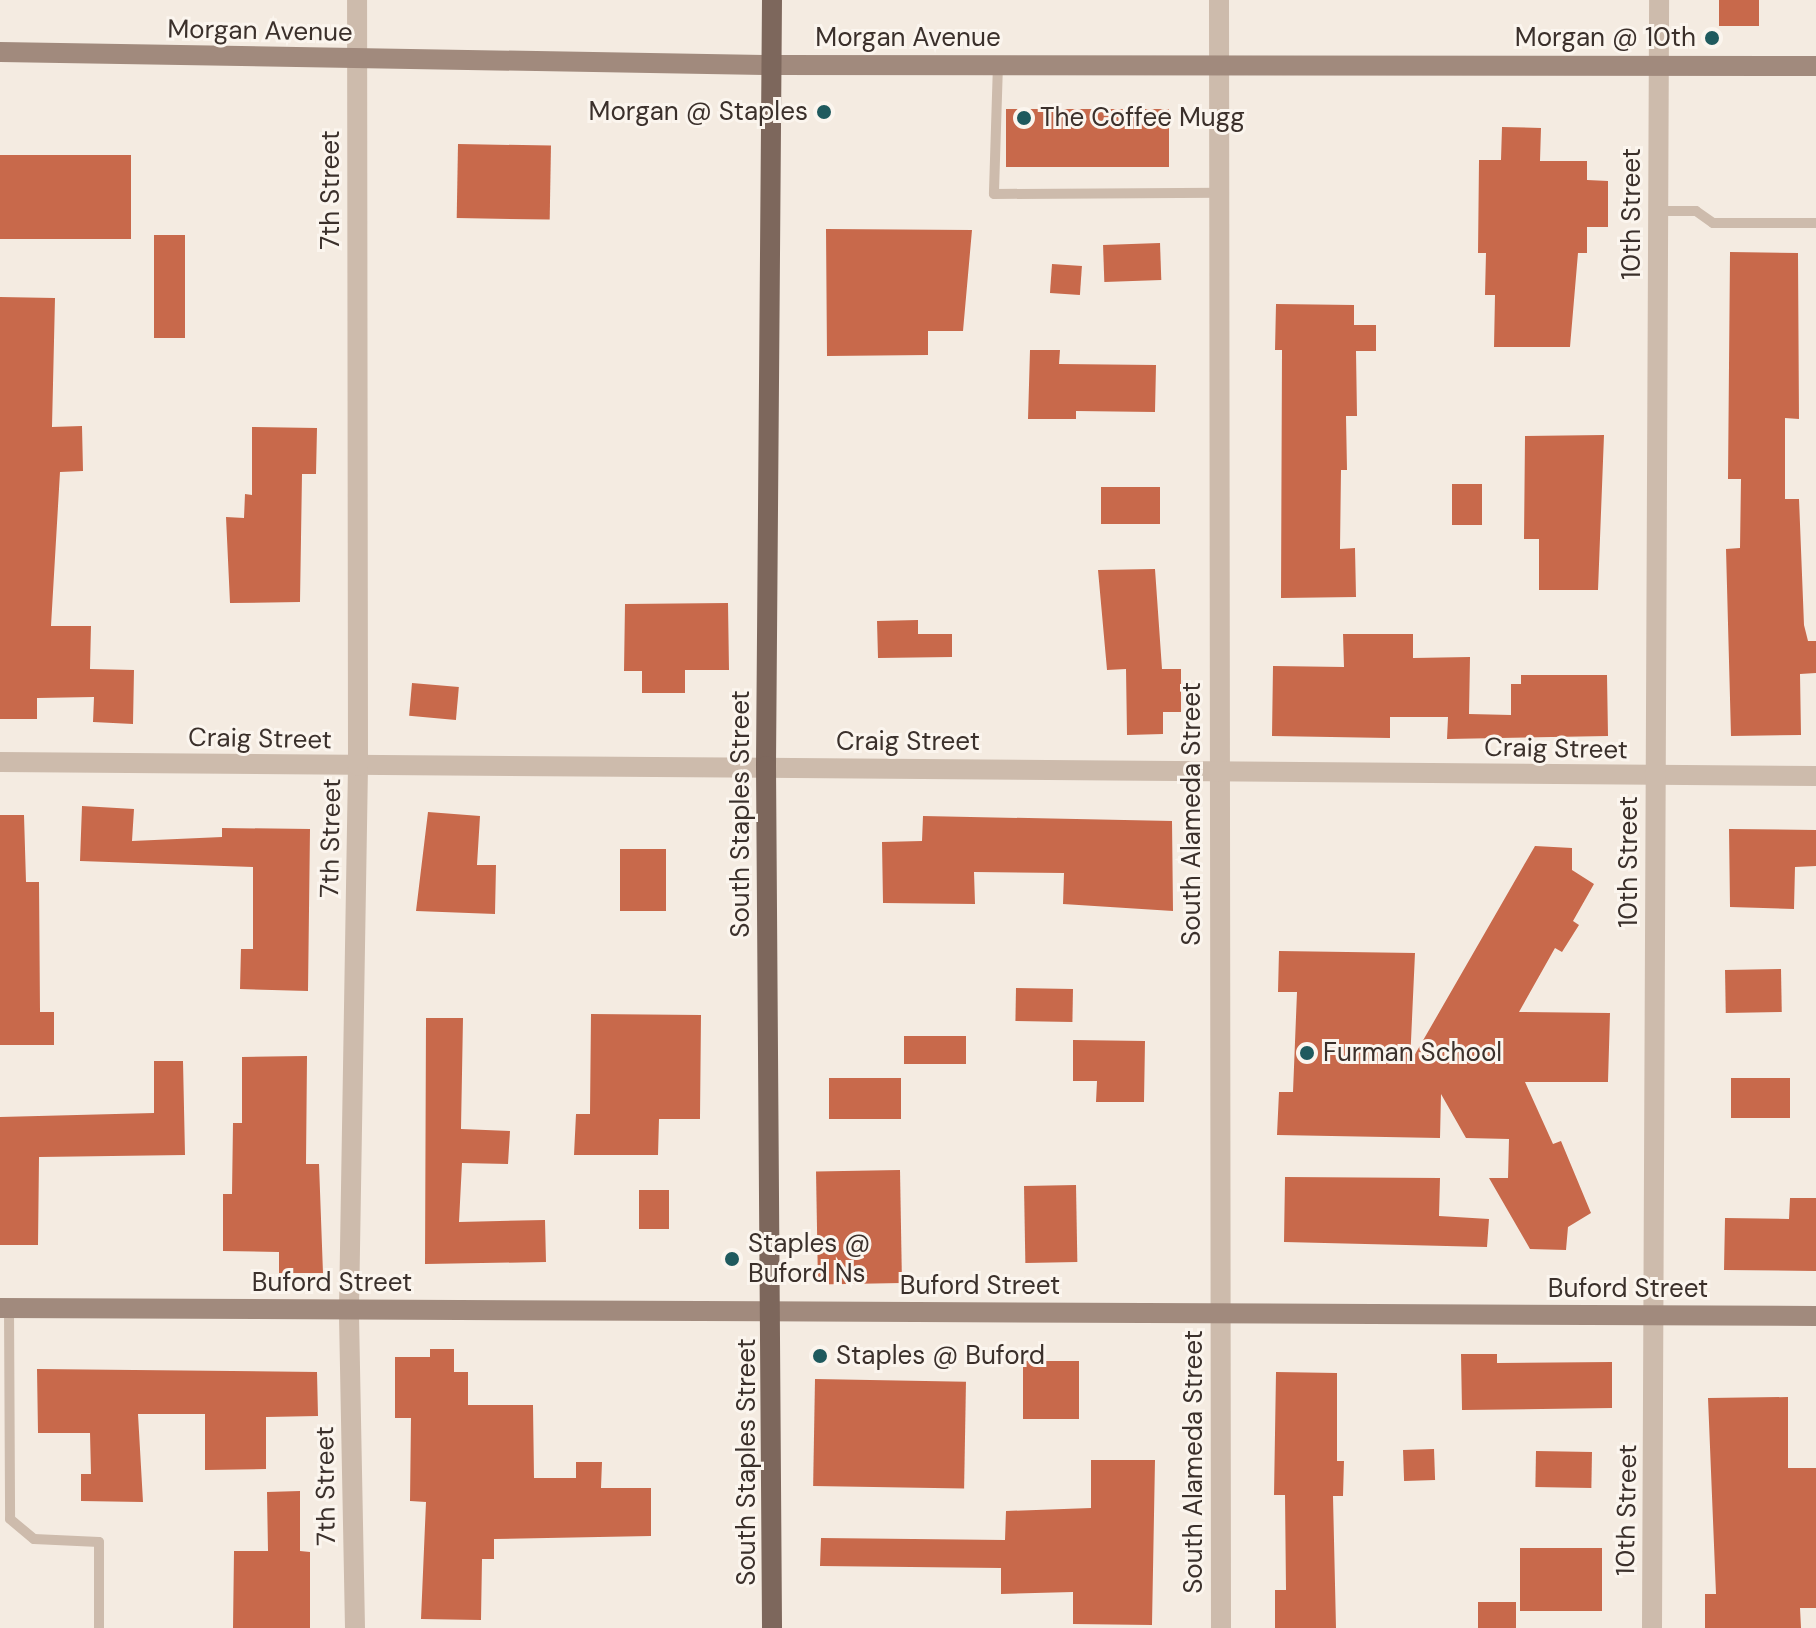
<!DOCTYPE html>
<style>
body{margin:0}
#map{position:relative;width:1816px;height:1628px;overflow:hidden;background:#f4ebe1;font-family:"DM Sans",sans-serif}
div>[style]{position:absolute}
.building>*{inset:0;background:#c8694b;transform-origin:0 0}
.lane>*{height:10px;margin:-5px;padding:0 5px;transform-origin:5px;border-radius:5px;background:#cdbbac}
.street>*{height:20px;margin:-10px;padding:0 10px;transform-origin:10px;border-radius:10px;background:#cdbbac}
.secondary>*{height:20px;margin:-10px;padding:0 10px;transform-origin:10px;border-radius:10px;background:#a18a7d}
.primary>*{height:20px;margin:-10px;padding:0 10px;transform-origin:10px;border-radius:10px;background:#7d675c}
.dots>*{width:22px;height:22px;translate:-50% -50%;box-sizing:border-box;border:4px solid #fbf5ee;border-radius:50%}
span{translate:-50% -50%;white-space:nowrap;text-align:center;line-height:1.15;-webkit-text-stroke:6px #fbf5ee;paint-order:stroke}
.street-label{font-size:26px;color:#3b302b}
.poi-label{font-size:26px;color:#3b302b}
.right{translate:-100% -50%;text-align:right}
.left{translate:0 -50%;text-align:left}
</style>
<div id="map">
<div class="building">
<i style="left:1719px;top:0;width:40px;height:26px"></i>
<i style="left:1169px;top:109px;width:58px;height:163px;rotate:90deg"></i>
<i style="clip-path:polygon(1502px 127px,1541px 128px,1540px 161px,1587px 161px,1587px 180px,1608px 181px,1608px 227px,1587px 227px,1587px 253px,1578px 253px,1570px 347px,1494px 347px,1495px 295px,1485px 295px,1486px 253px,1478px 253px,1479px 160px,1501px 160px)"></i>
<i style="left:458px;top:144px;width:93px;height:74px;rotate:1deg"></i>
<i style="left:131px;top:155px;width:84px;height:131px;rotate:90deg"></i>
<i style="clip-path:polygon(826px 229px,972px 230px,963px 331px,928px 331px,928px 355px,827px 356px)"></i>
<i style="left:154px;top:235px;width:31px;height:103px"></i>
<i style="left:1160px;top:243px;width:37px;height:57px;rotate:88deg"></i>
<i style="clip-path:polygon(1730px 252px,1798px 253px,1799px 419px,1785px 418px,1785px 499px,1799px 499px,1804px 625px,1808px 641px,1816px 641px,1816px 673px,1800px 674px,1801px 735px,1731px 736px,1726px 549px,1740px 548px,1741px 479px,1728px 479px)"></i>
<i style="left:1052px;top:264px;width:30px;height:29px;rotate:4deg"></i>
<i style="clip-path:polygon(0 297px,55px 298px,52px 427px,82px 426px,83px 471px,60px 472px,51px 626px,91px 626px,90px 669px,134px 670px,133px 724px,93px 722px,94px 697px,37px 698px,37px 719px,0 719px)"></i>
<i style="clip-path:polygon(1276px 304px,1354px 305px,1354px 325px,1376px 325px,1376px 351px,1356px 351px,1357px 416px,1346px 416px,1347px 470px,1341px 470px,1340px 549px,1355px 548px,1356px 597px,1281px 598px,1282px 350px,1275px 350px)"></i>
<i style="clip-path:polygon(1030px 350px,1060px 350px,1059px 364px,1156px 365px,1155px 412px,1076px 411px,1076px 419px,1028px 419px)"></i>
<i style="clip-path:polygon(252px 427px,317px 428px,316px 474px,302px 474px,300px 602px,230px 603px,226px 517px,244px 518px,245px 494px,252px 495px)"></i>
<i style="clip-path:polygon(1604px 435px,1598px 590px,1539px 590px,1539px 539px,1524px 539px,1525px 436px)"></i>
<i style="left:1482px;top:484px;width:41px;height:30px;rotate:90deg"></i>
<i style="left:1160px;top:487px;width:37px;height:59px;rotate:90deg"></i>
<i style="clip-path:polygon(1155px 569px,1162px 669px,1181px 669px,1181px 712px,1163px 712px,1163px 734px,1127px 735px,1126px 669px,1107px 670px,1098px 570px)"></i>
<i style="clip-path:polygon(728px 603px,729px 670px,685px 670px,685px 693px,642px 693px,642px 671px,624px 671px,625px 604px)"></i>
<i style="clip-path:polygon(918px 620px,918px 634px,952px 634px,952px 657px,878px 658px,877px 621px)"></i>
<i style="clip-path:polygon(1343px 634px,1413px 634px,1413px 658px,1470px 657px,1469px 714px,1511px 715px,1511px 684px,1521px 684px,1521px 675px,1607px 675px,1608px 736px,1447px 739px,1448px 717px,1390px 717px,1390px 738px,1272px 736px,1273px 666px,1344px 667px)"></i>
<i style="left:412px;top:683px;width:47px;height:33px;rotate:5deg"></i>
<i style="clip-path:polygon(82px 806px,134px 809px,132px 841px,222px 837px,222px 828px,310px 829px,308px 991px,240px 989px,241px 949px,253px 949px,253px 867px,80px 861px)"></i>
<i style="clip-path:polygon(428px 812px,480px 816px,477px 865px,496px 865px,495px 914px,416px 911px)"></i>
<i style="clip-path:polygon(0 815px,24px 815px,26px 882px,39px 882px,40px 1012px,54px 1012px,54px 1045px,0 1045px)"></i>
<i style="clip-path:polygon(923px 816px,1172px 821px,1173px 911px,1063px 904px,1064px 873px,974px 872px,975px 904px,883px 903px,882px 842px,922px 841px)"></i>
<i style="clip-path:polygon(1729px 829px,1816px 830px,1816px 866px,1795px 867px,1794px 909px,1730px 907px)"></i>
<i style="clip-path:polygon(1535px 846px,1572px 848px,1572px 870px,1594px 884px,1573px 921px,1579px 925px,1562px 952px,1555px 948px,1519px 1012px,1610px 1013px,1608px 1082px,1525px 1082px,1553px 1144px,1561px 1141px,1591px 1213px,1568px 1227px,1566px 1250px,1530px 1249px,1489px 1178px,1508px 1178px,1509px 1139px,1466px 1138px,1441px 1094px,1440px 1138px,1277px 1135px,1279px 1092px,1293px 1092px,1297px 992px,1278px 992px,1279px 951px,1415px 953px,1410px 1063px)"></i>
<i style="left:620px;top:849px;width:46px;height:62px"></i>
<i style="left:1781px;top:969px;width:43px;height:56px;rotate:89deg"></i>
<i style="left:1016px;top:988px;width:57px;height:33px;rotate:1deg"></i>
<i style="clip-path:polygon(591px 1014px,701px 1015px,700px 1119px,659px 1119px,658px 1155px,574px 1155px,576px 1114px,590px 1114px)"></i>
<i style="clip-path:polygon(426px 1018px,463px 1018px,461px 1129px,510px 1131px,508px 1164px,462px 1163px,459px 1222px,545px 1220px,546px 1262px,425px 1264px)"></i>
<i style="left:904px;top:1036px;width:62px;height:28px"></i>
<i style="clip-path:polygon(1073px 1040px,1145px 1041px,1144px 1102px,1096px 1102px,1097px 1081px,1073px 1081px)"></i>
<i style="clip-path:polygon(307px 1056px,306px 1164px,319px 1164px,323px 1273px,279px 1273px,279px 1252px,223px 1251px,223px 1194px,232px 1194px,233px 1123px,242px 1123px,242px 1057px)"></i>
<i style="clip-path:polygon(154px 1061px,183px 1061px,185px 1155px,39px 1157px,38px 1245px,0 1245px,0 1117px,154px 1113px)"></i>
<i style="left:901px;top:1078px;width:41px;height:72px;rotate:90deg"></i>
<i style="left:1790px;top:1078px;width:40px;height:59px;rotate:90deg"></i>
<i style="left:900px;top:1170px;width:113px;height:84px;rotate:89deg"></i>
<i style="clip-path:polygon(1285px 1177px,1440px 1178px,1439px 1216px,1489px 1219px,1487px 1247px,1284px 1242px)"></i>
<i style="left:1076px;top:1185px;width:77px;height:52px;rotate:89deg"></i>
<i style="left:639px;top:1190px;width:30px;height:39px"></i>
<i style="clip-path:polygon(1790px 1198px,1816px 1198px,1816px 1271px,1724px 1270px,1725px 1218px,1789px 1219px)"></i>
<i style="clip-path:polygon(430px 1349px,454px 1349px,454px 1372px,468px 1372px,468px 1405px,533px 1405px,534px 1478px,576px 1478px,576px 1462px,602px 1462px,601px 1488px,651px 1488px,651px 1536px,494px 1539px,494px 1559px,482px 1559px,481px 1620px,421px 1619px,426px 1502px,410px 1501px,411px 1418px,395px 1418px,395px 1357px,430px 1357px)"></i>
<i style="clip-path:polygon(1461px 1354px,1497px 1354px,1497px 1363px,1612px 1362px,1612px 1408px,1462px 1410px)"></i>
<i style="left:1023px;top:1361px;width:56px;height:58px"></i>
<i style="clip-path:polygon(37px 1369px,317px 1372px,318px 1416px,266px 1417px,266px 1469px,205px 1470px,205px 1414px,138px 1414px,143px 1502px,81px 1501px,81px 1474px,91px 1474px,90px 1433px,38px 1433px)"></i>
<i style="clip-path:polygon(1276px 1372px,1337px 1373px,1337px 1461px,1344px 1461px,1343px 1496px,1333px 1496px,1336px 1628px,1275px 1628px,1275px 1590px,1286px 1590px,1285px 1495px,1274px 1495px)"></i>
<i style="left:815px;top:1379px;width:151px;height:107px;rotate:1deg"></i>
<i style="clip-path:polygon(1788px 1397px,1788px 1468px,1816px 1468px,1816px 1608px,1800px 1608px,1801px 1628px,1705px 1628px,1705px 1594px,1716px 1594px,1708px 1398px)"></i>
<i style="left:1434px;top:1449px;width:31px;height:31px;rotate:88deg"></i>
<i style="left:1536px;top:1451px;width:56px;height:36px;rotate:1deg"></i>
<i style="clip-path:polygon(1091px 1460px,1155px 1460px,1152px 1625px,1073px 1624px,1073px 1592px,1001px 1594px,1001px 1568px,820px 1566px,821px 1538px,1005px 1540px,1006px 1511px,1091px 1508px)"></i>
<i style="clip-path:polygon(300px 1491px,300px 1551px,310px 1552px,310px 1628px,233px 1628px,234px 1551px,268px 1551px,267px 1492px)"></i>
<i style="left:1520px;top:1548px;width:82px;height:63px"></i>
<i style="left:1478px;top:1602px;width:38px;height:26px"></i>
</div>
<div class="lane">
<i style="left:998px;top:64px;width:130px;rotate:91.8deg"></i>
<i style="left:994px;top:194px;width:226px;rotate:-0.3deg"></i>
<i style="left:1658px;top:211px;width:38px"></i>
<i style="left:1696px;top:211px;width:21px;rotate:35deg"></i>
<i style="left:1713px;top:223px;width:103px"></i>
<i style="left:9px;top:1308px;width:211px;rotate:89.7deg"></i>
<i style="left:10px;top:1519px;width:31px;rotate:40deg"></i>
<i style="left:34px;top:1539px;width:65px;rotate:2.6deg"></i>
<i style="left:99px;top:1542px;width:86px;rotate:90deg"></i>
</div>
<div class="street">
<i style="left:1219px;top:0;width:1628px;rotate:89.93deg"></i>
<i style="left:0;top:762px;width:1816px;rotate:0.44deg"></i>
<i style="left:355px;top:1628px;width:319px;rotate:-91.1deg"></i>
<i style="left:349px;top:1309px;width:543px;rotate:-89.05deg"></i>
<i style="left:358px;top:766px;width:766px;rotate:-90.07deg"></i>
<i style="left:1652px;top:1628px;width:1628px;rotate:-89.75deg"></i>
</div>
<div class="secondary">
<i style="left:0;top:52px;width:771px;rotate:0.97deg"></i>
<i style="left:771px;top:65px;width:1045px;rotate:0.05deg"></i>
<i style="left:0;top:1308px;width:1816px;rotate:0.25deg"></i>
</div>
<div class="primary">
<i style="left:772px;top:0;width:766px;rotate:90.45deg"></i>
<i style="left:766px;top:766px;width:862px;rotate:89.6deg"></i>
</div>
<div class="dots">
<i style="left:1712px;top:38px;background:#1f5a5e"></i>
<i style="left:824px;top:112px;background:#1f5a5e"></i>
<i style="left:1024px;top:118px;background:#1f5a5e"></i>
<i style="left:1307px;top:1053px;background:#1f5a5e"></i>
<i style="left:732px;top:1259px;background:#1f5a5e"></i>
<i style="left:820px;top:1356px;background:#1f5a5e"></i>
</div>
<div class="street-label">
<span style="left:260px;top:31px;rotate:1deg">Morgan Avenue</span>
<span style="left:908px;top:38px">Morgan Avenue</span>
<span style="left:331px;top:190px;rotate:-90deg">7th Street</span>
<span style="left:1632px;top:214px;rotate:-90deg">10th Street</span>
<span style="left:260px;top:739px;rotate:1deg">Craig Street</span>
<span style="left:908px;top:742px">Craig Street</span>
<span style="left:1556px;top:749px;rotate:1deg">Craig Street</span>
<span style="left:741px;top:814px;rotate:-90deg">South Staples Street</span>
<span style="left:1192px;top:814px;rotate:-90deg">South Alameda Street</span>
<span style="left:331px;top:838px;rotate:-89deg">7th Street</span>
<span style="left:1629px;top:862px;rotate:-90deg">10th Street</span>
<span style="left:332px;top:1283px">Buford Street</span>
<span style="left:980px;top:1286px">Buford Street</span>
<span style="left:1628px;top:1289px">Buford Street</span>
<span style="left:747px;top:1462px;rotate:-90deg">South Staples Street</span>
<span style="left:1194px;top:1462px;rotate:-90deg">South Alameda Street</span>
<span style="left:326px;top:1486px;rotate:-91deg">7th Street</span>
<span style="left:1627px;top:1510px;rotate:-89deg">10th Street</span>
</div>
<div class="poi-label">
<span class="right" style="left:1696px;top:38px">Morgan @ 10th</span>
<span class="right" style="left:808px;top:112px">Morgan @ Staples</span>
<span class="left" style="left:1040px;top:118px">The Coffee Mugg</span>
<span class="left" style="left:1323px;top:1053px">Furman School</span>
<span class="left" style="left:748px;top:1259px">Staples @<br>Buford Ns</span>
<span class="left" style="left:836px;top:1356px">Staples @ Buford</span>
</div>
</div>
